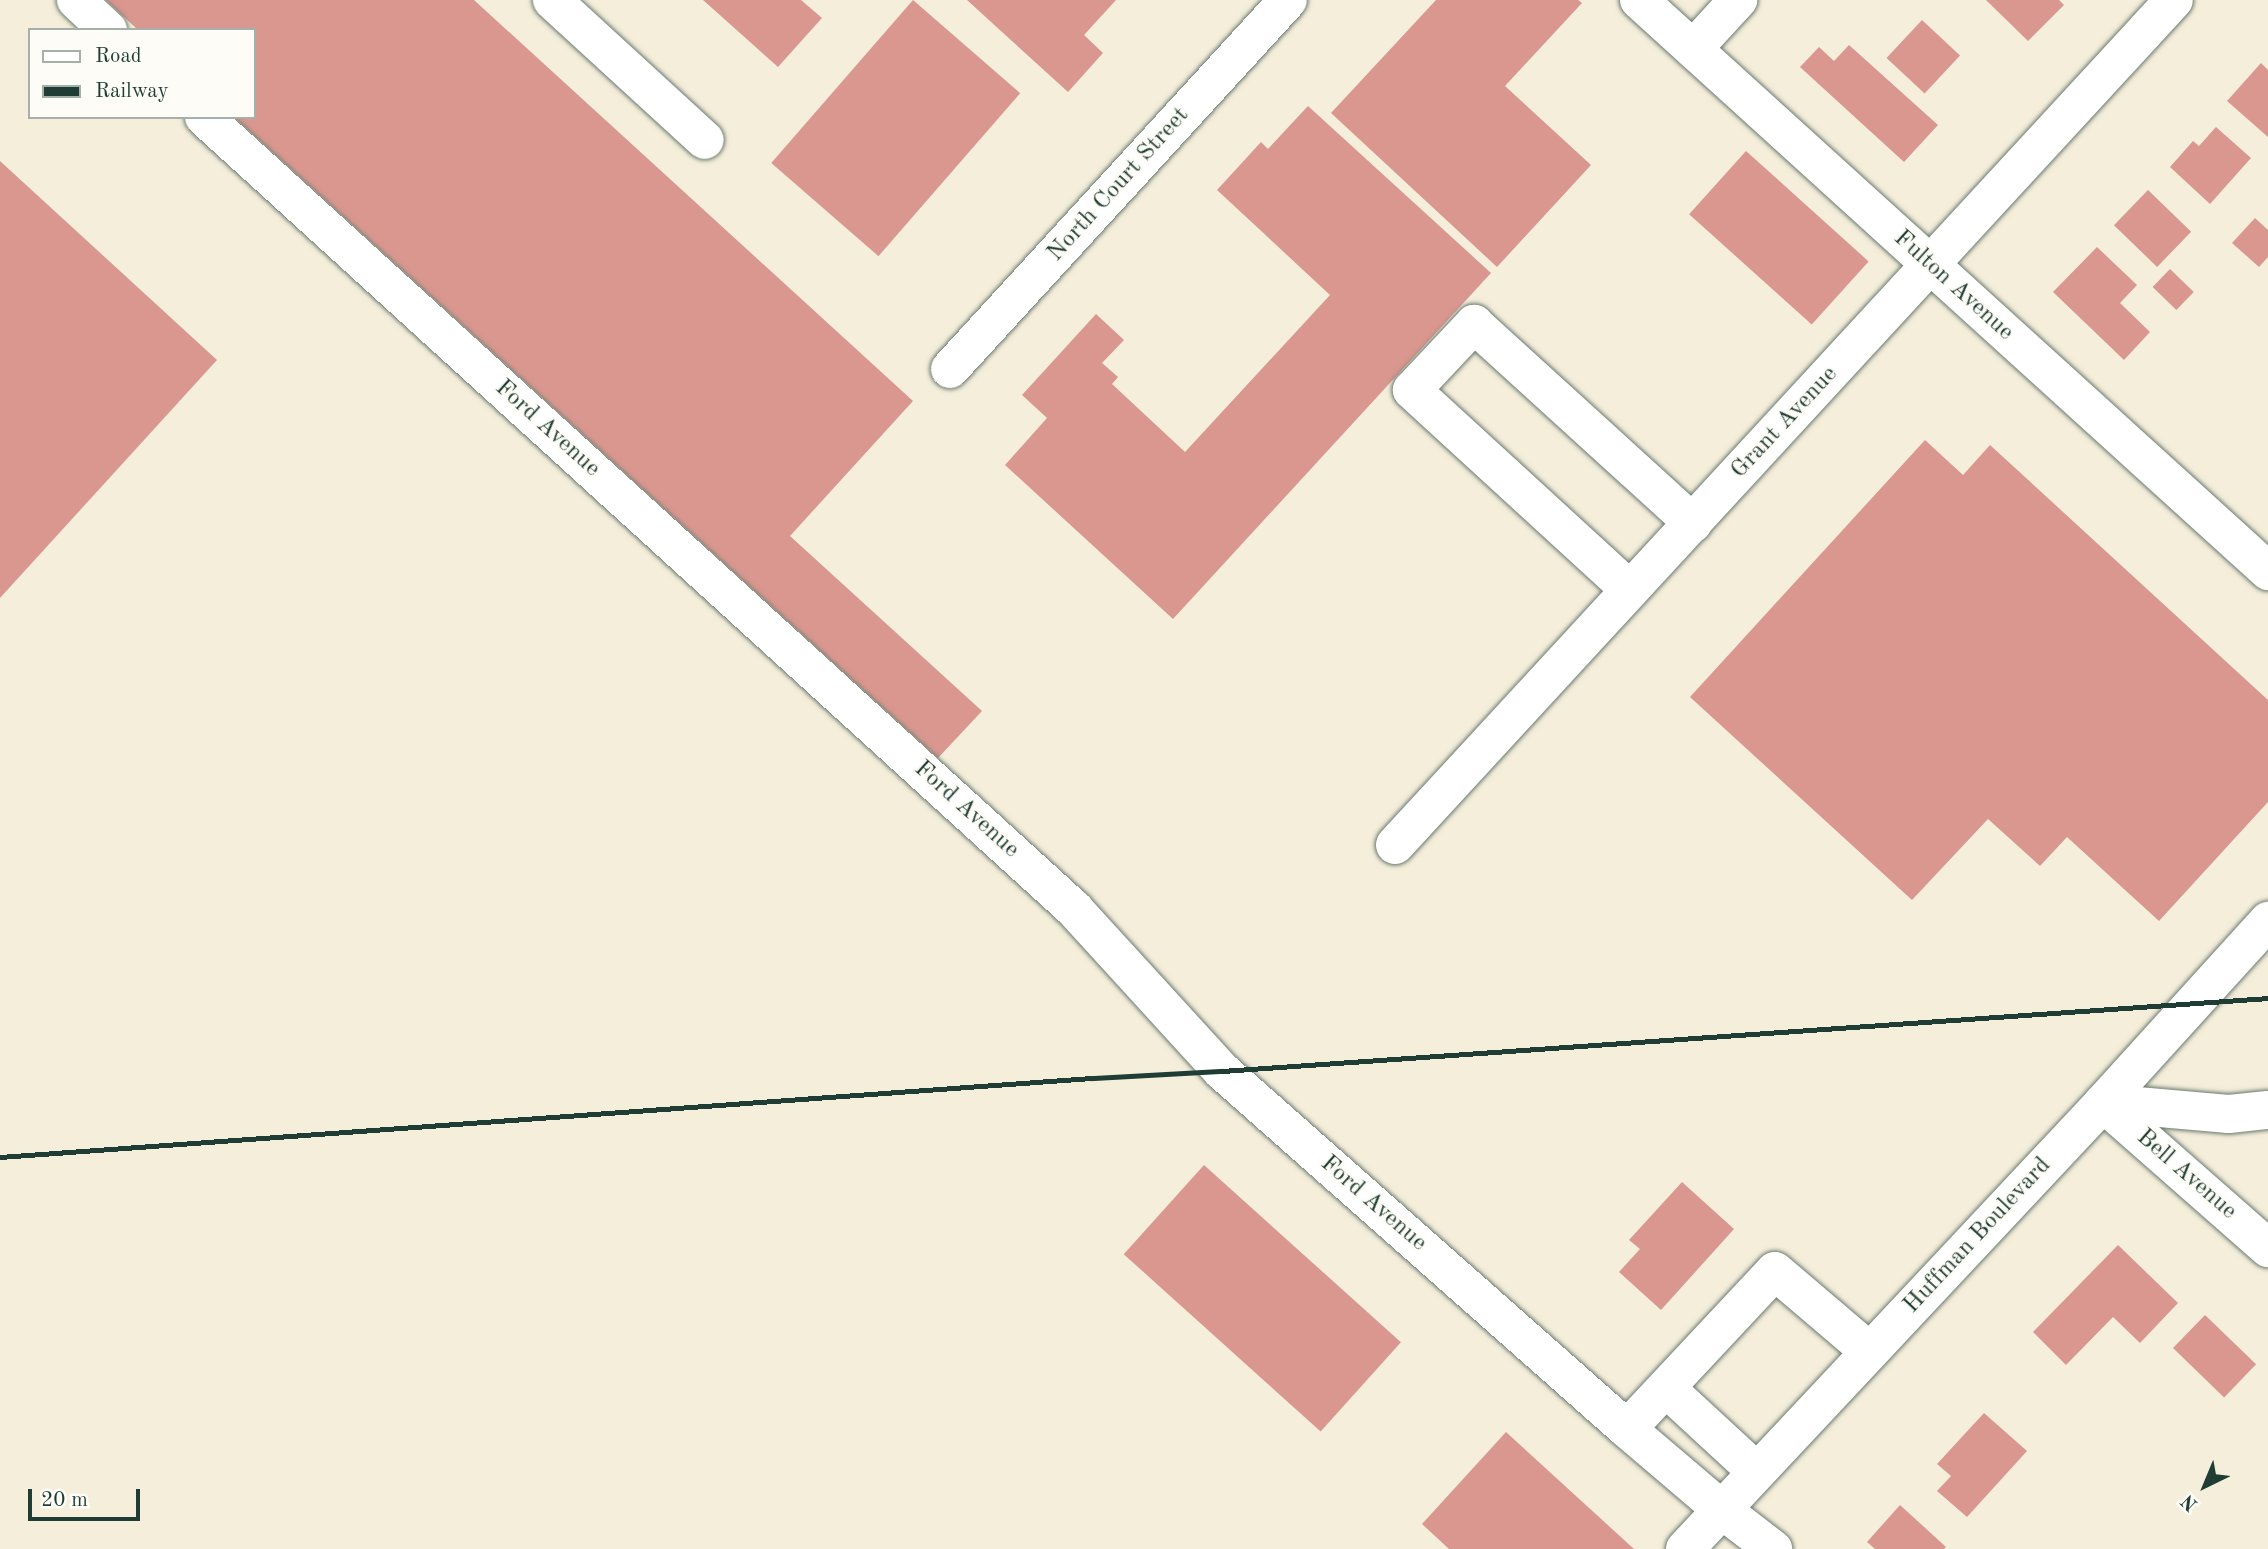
<!DOCTYPE html>
<style>
body{margin:0}
#map{position:relative;width:2268px;height:1549px;overflow:hidden;background:#f5eedb;font-family:"Old Standard TT",serif}
div>[style]{position:absolute}
.building>*{inset:0;background:#da9790;transform-origin:0 0}
.roads{filter:drop-shadow(0 0 2px #6a7b6e) drop-shadow(0 0 2px #6a7b6e)}
.minor>*{height:38px;margin:-19px;padding:0 19px;transform-origin:19px;border-radius:19px;background:#fff}
.rail>*{height:5px;margin:-2.5px;padding:0 2.5px;transform-origin:2.5px;border-radius:2.5px;background:#1f3d34}
span{translate:-50% -50%;white-space:nowrap;text-align:center;line-height:1.15;-webkit-text-stroke:5px #fdfcf7;paint-order:stroke}
.street-label{font-size:24px;color:#1f3d34}
.legend{position:absolute;left:28px;top:28px;width:228px;height:91px;box-sizing:border-box;background:#fdfcf7;border:2px solid #a4b0a9;margin:0;padding:9px 12px;list-style:none;font-size:21px;color:#1f3d34}
.legend li{display:flex;align-items:center;gap:14px;height:35px}
.legend b{width:35px;border:2px solid #a4b0a9}
.north{position:absolute;left:2170px;top:1451px;width:70px;height:70px;-webkit-text-stroke:5px #fdfcf7;paint-order:stroke;rotate:223deg;font-size:19px;font-weight:700;line-height:28px;text-align:center;color:#1f3d34}
.north::after{content:'';display:block;margin:auto;width:24px;height:32px;background:#1f3d34;clip-path:polygon(50% 0,100% 100%,50% 72%,0 100%)}
.scale{position:absolute;left:28px;top:1489px;width:112px;height:32px;box-sizing:border-box;border:4px solid #1f3d34;border-top:0;padding-left:9px;font-size:21px;line-height:24px;white-space:nowrap;color:#1f3d34;-webkit-text-stroke:5px #fdfcf7;paint-order:stroke}
</style>
<div id="map">
<div class="building">
<i style="clip-path:polygon(106px 0,474px 0,913px 401px,790px 536px,982px 711px,938px 758px,234px 117px,254px 117px,254px 30px,138px 30px)"></i>
<i style="clip-path:polygon(703px 0,801px 0,822px 18px,778px 67px)"></i>
<i style="left:913px;top:0;width:142px;height:216px;rotate:41deg"></i>
<i style="clip-path:polygon(967px 0,1116px 0,1084px 35px,1103px 53px,1068px 92px)"></i>
<i style="clip-path:polygon(1436px 0,1578px 0,1582px 3px,1505px 86px,1591px 165px,1497px 267px,1331px 113px)"></i>
<i style="clip-path:polygon(1986px 0,2059px 0,2064px 5px,2028px 41px)"></i>
<i style="left:1922px;top:20px;width:52px;height:52px;rotate:43deg"></i>
<i style="clip-path:polygon(1849px 45px,1938px 125px,1904px 162px,1800px 67px,1819px 47px,1834px 61px)"></i>
<i style="clip-path:polygon(2261px 63px,2268px 70px,2268px 137px,2227px 101px)"></i>
<i style="clip-path:polygon(1308px 106px,1491px 273px,1173px 619px,1005px 465px,1047px 418px,1022px 395px,1096px 314px,1124px 340px,1102px 363px,1118px 377px,1112px 384px,1185px 452px,1330px 295px,1217px 190px,1261px 142px,1268px 149px)"></i>
<i style="clip-path:polygon(2216px 127px,2251px 158px,2210px 204px,2170px 167px,2193px 141px,2199px 146px)"></i>
<i style="left:1746px;top:151px;width:165px;height:85px;rotate:42deg"></i>
<i style="clip-path:polygon(0 161px,217px 360px,0 598px)"></i>
<i style="left:2148px;top:190px;width:60px;height:49px;rotate:44deg"></i>
<i style="clip-path:polygon(2255px 218px,2268px 230px,2268px 257px,2259px 267px,2232px 243px)"></i>
<i style="clip-path:polygon(2097px 247px,2137px 285px,2120px 303px,2150px 332px,2124px 360px,2053px 292px)"></i>
<i style="left:2170px;top:269px;width:33px;height:25px;rotate:44deg"></i>
<i style="clip-path:polygon(1925px 440px,1963px 475px,1990px 445px,2268px 700px,2268px 802px,2159px 921px,2067px 837px,2040px 866px,1988px 819px,1912px 900px,1690px 697px)"></i>
<i style="left:1204px;top:1165px;width:265px;height:120px;rotate:42deg"></i>
<i style="clip-path:polygon(1682px 1182px,1734px 1229px,1661px 1310px,1619px 1272px,1640px 1249px,1629px 1240px)"></i>
<i style="clip-path:polygon(2118px 1245px,2178px 1303px,2140px 1343px,2113px 1317px,2066px 1365px,2033px 1332px)"></i>
<i style="left:2205px;top:1315px;width:71px;height:46px;rotate:44deg"></i>
<i style="clip-path:polygon(1984px 1413px,2027px 1451px,1967px 1517px,1937px 1491px,1951px 1476px,1937px 1464px)"></i>
<i style="clip-path:polygon(1506px 1432px,1634px 1549px,1449px 1549px,1422px 1524px)"></i>
<i style="clip-path:polygon(1900px 1505px,1946px 1547px,1944px 1549px,1875px 1549px,1867px 1542px)"></i>
</div>
<div class="roads">
<div class="minor">
<i style="left:76px;top:0;width:44px;rotate:43.2deg"></i>
<i style="left:552px;top:0;width:207px;rotate:42.5deg"></i>
<i style="left:1639px;top:0;width:850px;rotate:42.23deg"></i>
<i style="left:1693px;top:49px;width:67px;rotate:-47.4deg"></i>
<i style="left:204px;top:117px;width:1177px;rotate:42.31deg"></i>
<i style="left:1074px;top:909px;width:219px;rotate:47.6deg"></i>
<i style="left:1222px;top:1071px;width:541px;rotate:41.48deg"></i>
<i style="left:1627px;top:1429px;width:123px;rotate:40.4deg"></i>
<i style="left:1721px;top:1509px;width:66px;rotate:37.6deg"></i>
<i style="left:950px;top:369px;width:500px;rotate:-47.51deg"></i>
<i style="left:1630px;top:590px;width:296px;rotate:-137.5deg"></i>
<i style="left:1412px;top:390px;width:91px;rotate:-46.8deg"></i>
<i style="left:1474px;top:324px;width:296px;rotate:42.3deg"></i>
<i style="left:1395px;top:845px;width:1149px;rotate:-47.33deg"></i>
<i style="left:2103px;top:1103px;width:220px;rotate:41.3deg"></i>
<i style="left:2103px;top:1103px;width:126px;rotate:5deg"></i>
<i style="left:2229px;top:1114px;width:39px;rotate:-6deg"></i>
<i style="left:1667px;top:1389px;width:121px;rotate:42.7deg"></i>
<i style="left:1627px;top:1429px;width:216px;rotate:-46.9deg"></i>
<i style="left:1775px;top:1271px;width:123px;rotate:40.4deg"></i>
<i style="left:1685px;top:1549px;width:611px;rotate:-46.86deg"></i>
<i style="left:2103px;top:1103px;width:246px;rotate:-47.8deg"></i>
</div>
</div>
<div class="rail">
<i style="left:0;top:1157px;width:1095px;rotate:-4.14deg"></i>
<i style="left:1092px;top:1078px;width:130px;rotate:-3.1deg"></i>
<i style="left:1222px;top:1071px;width:1049px;rotate:-3.99deg"></i>
</div>
<div class="street-label">
<span style="left:1119px;top:185px;rotate:-48deg">North Court Street</span>
<span style="left:1953px;top:286px;rotate:42deg">Fulton Avenue</span>
<span style="left:1785px;top:423px;rotate:-47deg">Grant Avenue</span>
<span style="left:547px;top:429px;rotate:42deg">Ford Avenue</span>
<span style="left:966px;top:810px;rotate:42deg">Ford Avenue</span>
<span style="left:2186px;top:1175px;rotate:41deg">Bell Avenue</span>
<span style="left:1373px;top:1204px;rotate:41deg">Ford Avenue</span>
<span style="left:1978px;top:1236px;rotate:-47deg">Huffman Boulevard</span>
</div>
<ul class="legend">
<li><b style="height:9px;background:#fff"></b>Road</li>
<li><b style="height:9px;background:#1f3d34"></b>Railway</li>
</ul>
<div class="north">N</div>
<div class="scale">20 m</div>
</div>
